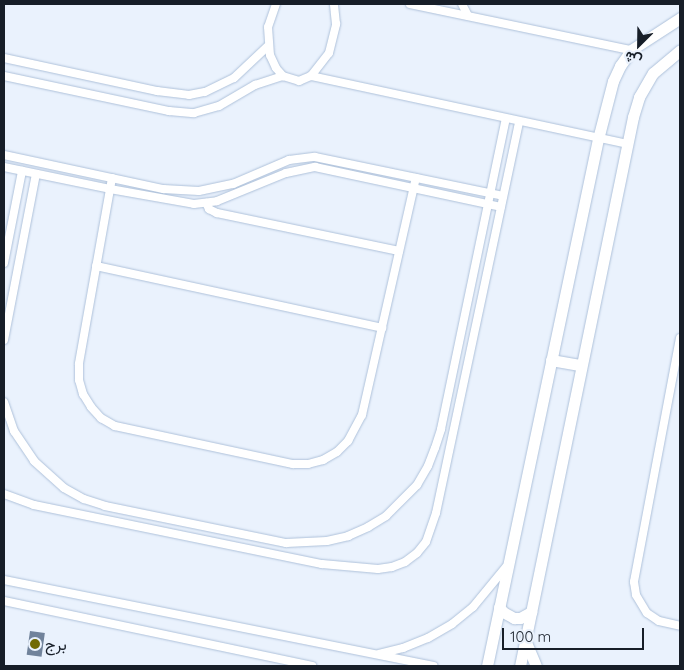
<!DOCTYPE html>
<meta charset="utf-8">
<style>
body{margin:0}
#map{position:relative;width:684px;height:670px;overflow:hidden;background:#eaf2fd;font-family:Quicksand,Vazirmatn,sans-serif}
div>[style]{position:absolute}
.building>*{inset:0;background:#71839b;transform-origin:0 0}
.roads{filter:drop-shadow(0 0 1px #aec1da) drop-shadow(0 0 1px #aec1da)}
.street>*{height:8px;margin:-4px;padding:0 4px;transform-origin:4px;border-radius:4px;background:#fff}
.secondary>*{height:11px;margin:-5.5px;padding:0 5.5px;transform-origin:5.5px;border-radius:5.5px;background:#fff}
.dots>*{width:14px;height:14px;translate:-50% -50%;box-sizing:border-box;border:2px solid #eaf2fd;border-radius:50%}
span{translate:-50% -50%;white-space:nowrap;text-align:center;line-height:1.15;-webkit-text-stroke:4px #eaf2fd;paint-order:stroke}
.poi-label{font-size:16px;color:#171e28}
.left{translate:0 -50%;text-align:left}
.frame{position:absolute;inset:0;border:5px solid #171e28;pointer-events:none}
.north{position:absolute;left:614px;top:20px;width:50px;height:50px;-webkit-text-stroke:4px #eaf2fd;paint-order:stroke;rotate:203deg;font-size:14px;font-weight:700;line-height:20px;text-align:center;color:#171e28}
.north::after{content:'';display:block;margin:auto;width:18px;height:22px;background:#171e28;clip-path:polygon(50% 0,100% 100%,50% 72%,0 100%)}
.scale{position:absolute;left:502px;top:628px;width:142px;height:22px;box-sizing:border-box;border:2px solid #171e28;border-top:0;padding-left:6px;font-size:15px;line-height:18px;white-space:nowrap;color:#171e28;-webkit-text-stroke:4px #eaf2fd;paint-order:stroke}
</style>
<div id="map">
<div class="building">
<i style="left:30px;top:631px;width:15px;height:24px;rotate:8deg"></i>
</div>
<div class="roads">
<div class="street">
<i style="left:276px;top:4px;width:24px;rotate:109deg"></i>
<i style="left:268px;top:27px;width:28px;rotate:86deg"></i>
<i style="left:270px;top:55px;width:14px;rotate:65deg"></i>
<i style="left:276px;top:68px;width:11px;rotate:49deg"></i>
<i style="left:283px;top:76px;width:17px;rotate:17deg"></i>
<i style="left:299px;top:81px;width:13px;rotate:-23deg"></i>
<i style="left:311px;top:76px;width:29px;rotate:-52deg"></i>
<i style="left:329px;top:53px;width:30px;rotate:-76deg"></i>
<i style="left:336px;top:24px;width:20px;rotate:-96deg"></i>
<i style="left:410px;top:4px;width:226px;rotate:11.8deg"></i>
<i style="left:462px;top:4px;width:13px;rotate:63deg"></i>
<i style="left:4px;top:58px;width:157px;rotate:12.2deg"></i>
<i style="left:157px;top:91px;width:32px;rotate:7deg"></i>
<i style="left:189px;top:95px;width:16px;rotate:-11deg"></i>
<i style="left:205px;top:92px;width:32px;rotate:-26deg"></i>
<i style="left:234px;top:78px;width:47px;rotate:-43.3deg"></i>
<i style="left:4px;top:76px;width:169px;rotate:12deg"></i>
<i style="left:169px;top:111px;width:25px;rotate:5deg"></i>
<i style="left:194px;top:113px;width:26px;rotate:-16deg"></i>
<i style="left:219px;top:106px;width:42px;rotate:-30.3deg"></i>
<i style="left:255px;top:85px;width:29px;rotate:-18deg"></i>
<i style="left:311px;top:76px;width:323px;rotate:12.1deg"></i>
<i style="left:4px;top:155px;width:163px;rotate:12.1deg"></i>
<i style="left:163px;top:189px;width:36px;rotate:3deg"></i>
<i style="left:199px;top:191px;width:35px;rotate:-12deg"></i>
<i style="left:233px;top:184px;width:61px;rotate:-23.2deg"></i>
<i style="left:289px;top:160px;width:26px;rotate:-7deg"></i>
<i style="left:315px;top:157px;width:192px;rotate:11.7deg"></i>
<i style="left:4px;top:167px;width:108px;rotate:11.7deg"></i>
<i style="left:110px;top:189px;width:85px;rotate:10.1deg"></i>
<i style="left:194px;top:204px;width:23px;rotate:-7deg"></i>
<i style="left:217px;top:201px;width:74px;rotate:-22.1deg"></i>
<i style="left:286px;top:173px;width:30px;rotate:-12deg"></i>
<i style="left:315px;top:167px;width:190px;rotate:12.1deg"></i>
<i style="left:112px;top:178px;width:189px;rotate:100.1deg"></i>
<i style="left:79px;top:364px;width:16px;rotate:90deg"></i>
<i style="left:79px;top:380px;width:15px;rotate:74deg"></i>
<i style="left:83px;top:394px;width:15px;rotate:58deg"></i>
<i style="left:91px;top:407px;width:15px;rotate:48deg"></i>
<i style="left:101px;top:418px;width:16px;rotate:30deg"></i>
<i style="left:115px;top:426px;width:182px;rotate:12.1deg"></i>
<i style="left:293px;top:464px;width:15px"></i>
<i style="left:308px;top:464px;width:16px;rotate:-15deg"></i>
<i style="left:323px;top:460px;width:16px;rotate:-30deg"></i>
<i style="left:337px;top:452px;width:16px;rotate:-45deg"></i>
<i style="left:348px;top:441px;width:30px;rotate:-62deg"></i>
<i style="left:362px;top:415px;width:243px;rotate:-77.2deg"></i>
<i style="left:206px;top:203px;width:7px;rotate:63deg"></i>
<i style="left:209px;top:209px;width:9px;rotate:27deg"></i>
<i style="left:217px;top:213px;width:186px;rotate:11.8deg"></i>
<i style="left:4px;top:263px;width:94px;rotate:-78.9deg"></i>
<i style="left:96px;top:266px;width:293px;rotate:12.2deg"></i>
<i style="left:680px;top:338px;width:248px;rotate:100.7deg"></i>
<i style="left:634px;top:582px;width:13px;rotate:81deg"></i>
<i style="left:636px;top:595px;width:21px;rotate:59deg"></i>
<i style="left:647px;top:613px;width:14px;rotate:34deg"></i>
<i style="left:659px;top:621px;width:22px;rotate:13deg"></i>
<i style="left:4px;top:340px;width:169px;rotate:-79.1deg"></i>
<i style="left:4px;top:402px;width:31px;rotate:71deg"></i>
<i style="left:14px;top:431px;width:36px;rotate:56deg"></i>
<i style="left:34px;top:461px;width:40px;rotate:42deg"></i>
<i style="left:64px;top:488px;width:23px;rotate:29deg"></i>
<i style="left:84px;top:499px;width:22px;rotate:18deg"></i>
<i style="left:105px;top:506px;width:185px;rotate:11.6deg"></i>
<i style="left:286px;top:543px;width:41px;rotate:-2.8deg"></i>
<i style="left:327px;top:541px;width:22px;rotate:-13deg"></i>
<i style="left:348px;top:536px;width:22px;rotate:-24deg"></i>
<i style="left:368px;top:527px;width:21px;rotate:-31deg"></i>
<i style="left:386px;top:516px;width:44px;rotate:-45deg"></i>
<i style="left:417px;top:485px;width:22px;rotate:-60deg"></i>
<i style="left:428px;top:466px;width:19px;rotate:-69deg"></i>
<i style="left:435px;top:448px;width:20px;rotate:-72deg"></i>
<i style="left:441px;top:429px;width:317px;rotate:-78.2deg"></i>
<i style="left:4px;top:494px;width:32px;rotate:20deg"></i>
<i style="left:34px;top:505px;width:294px;rotate:11.6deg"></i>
<i style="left:322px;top:564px;width:56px;rotate:5.1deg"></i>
<i style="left:378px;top:569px;width:14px;rotate:-8deg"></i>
<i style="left:392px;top:567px;width:14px;rotate:-21deg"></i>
<i style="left:405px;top:562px;width:15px;rotate:-37deg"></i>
<i style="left:417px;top:553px;width:14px;rotate:-51deg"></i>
<i style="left:426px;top:542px;width:31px;rotate:-71deg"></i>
<i style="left:436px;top:513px;width:400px;rotate:-78deg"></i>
<i style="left:4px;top:580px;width:438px;rotate:11.3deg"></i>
<i style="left:4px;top:601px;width:315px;rotate:11.9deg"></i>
<i style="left:379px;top:654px;width:25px;rotate:-14deg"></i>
<i style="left:403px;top:648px;width:27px;rotate:-22deg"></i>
<i style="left:428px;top:638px;width:28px;rotate:-30deg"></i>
<i style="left:452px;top:624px;width:27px;rotate:-39deg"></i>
<i style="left:473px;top:607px;width:52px;rotate:-50.5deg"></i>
</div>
<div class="secondary">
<i style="left:551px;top:360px;width:29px;rotate:10deg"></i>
<i style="left:499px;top:607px;width:6px;rotate:51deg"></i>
<i style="left:503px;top:612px;width:13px;rotate:29deg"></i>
<i style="left:514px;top:618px;width:6px"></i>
<i style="left:520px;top:618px;width:13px;rotate:-29deg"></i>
<i style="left:525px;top:640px;width:28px;rotate:67deg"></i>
<i style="left:487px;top:666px;width:539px;rotate:-78.11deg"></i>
<i style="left:598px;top:139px;width:60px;rotate:-75.5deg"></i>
<i style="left:613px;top:81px;width:17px;rotate:-65deg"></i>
<i style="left:620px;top:66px;width:19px;rotate:-55deg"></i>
<i style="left:631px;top:50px;width:59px;rotate:-33.1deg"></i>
<i style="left:520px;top:666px;width:561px;rotate:-78.37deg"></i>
<i style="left:633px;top:117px;width:21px;rotate:-73deg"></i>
<i style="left:639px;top:97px;width:28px;rotate:-60deg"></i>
<i style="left:653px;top:73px;width:35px;rotate:-40deg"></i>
</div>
</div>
<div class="dots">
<i style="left:35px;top:644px;background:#716a03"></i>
</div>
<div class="poi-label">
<span class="left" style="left:45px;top:644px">برج</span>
</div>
<div class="frame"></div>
<div class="north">ش</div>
<div class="scale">100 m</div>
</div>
